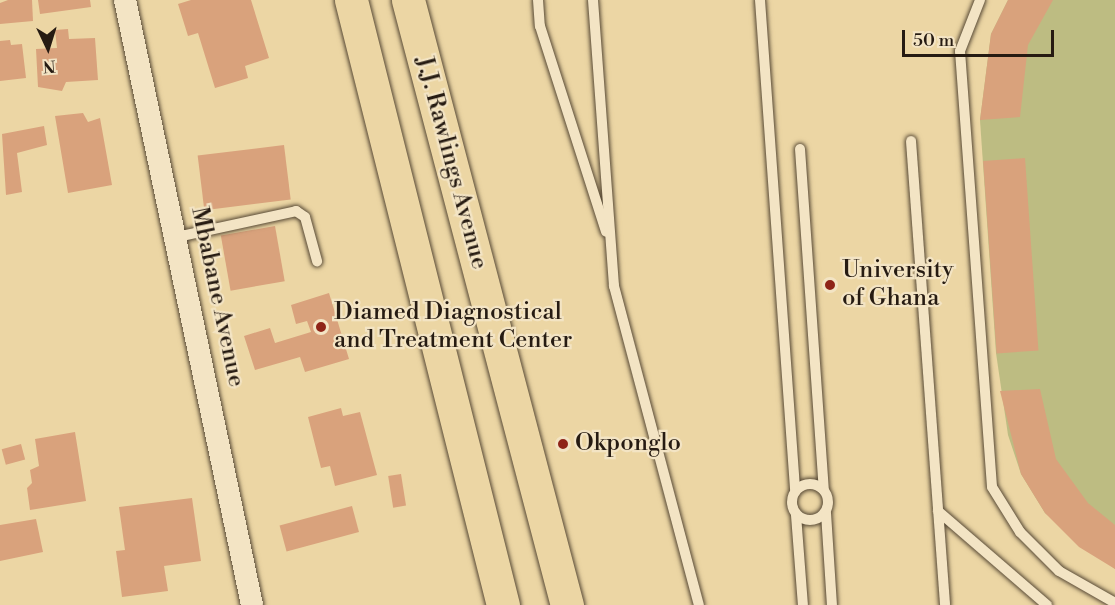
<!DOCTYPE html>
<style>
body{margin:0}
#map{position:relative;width:1115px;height:605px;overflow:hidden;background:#ecd6a4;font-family:"Libre Bodoni",serif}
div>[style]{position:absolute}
.green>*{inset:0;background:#bdbc82}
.building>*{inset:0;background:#d9a27c;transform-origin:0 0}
.roads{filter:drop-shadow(0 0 2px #584a36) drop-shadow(0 0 2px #584a36)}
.service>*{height:10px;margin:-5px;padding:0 5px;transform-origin:5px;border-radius:5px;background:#f3e4c4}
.service>.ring{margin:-5px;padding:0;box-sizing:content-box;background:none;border:10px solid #f3e4c4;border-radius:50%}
.minor>*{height:22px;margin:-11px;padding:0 11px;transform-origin:11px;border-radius:11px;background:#f3e4c4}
.trunk>*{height:33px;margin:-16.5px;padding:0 16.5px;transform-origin:16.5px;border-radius:16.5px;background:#ecd6a4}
.dots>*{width:16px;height:16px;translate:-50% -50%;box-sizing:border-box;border:3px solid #f3e4c4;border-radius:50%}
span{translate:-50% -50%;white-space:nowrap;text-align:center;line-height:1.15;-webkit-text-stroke:4.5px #f3e4c4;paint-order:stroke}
.street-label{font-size:24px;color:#261b12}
.poi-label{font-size:24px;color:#261b12}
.left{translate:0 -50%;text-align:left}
.north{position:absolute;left:18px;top:18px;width:60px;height:60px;-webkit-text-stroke:4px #f3e4c4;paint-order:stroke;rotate:176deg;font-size:16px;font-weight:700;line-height:24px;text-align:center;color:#261b12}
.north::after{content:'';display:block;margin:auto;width:21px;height:27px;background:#261b12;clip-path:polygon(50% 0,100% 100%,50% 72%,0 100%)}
.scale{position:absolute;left:902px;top:30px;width:152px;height:27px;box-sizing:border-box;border:3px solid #261b12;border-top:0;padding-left:8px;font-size:18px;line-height:21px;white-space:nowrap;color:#261b12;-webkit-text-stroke:4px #f3e4c4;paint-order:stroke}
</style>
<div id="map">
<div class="green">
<i style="clip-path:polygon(1008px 0,1115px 0,1115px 569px,1045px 513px,1021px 474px,1008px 435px,996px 353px,980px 120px,991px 34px)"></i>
</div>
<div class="building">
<i style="clip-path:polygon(8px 0,32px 0,33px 21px,0 24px,0 3px)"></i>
<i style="clip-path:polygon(38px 0,90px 0,91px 7px,40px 14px)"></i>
<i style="clip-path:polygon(191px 0,251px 0,269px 58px,245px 66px,248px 78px,215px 88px,198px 33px,188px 36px,178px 4px)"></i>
<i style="clip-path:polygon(1008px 0,1053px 0,1028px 45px,1020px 117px,980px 120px,991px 34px)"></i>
<i style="clip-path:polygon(68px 29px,69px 39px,95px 38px,98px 80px,66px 82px,62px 91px,38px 87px,36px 49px,57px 48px,55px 30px)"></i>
<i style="clip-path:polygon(10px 40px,11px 45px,22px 44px,26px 78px,0 81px,0 41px)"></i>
<i style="clip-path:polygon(83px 113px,88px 122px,100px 118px,112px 185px,68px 193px,55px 116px)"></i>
<i style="clip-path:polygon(44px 126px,47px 145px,17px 153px,22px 192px,6px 195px,2px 134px)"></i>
<i style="left:284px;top:145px;width:55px;height:87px;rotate:83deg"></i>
<i style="left:1025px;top:158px;width:193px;height:42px;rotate:86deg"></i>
<i style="left:275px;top:226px;width:56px;height:55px;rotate:80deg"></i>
<i style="clip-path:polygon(329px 293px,349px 359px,305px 372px,300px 357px,255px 370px,244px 336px,270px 328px,275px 343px,311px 332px,307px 321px,296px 324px,291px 305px)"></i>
<i style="clip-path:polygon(1040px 389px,1056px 459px,1088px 503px,1115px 525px,1115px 569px,1079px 547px,1045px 513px,1021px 474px,1000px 391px)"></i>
<i style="clip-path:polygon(341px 408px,343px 416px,360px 412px,377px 475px,335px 486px,330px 466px,321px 468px,308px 417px)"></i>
<i style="clip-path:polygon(75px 432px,86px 501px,30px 510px,27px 488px,32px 483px,30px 470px,39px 466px,35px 439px)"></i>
<i style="left:21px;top:444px;width:16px;height:20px;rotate:75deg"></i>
<i style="left:401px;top:474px;width:32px;height:13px;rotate:81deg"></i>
<i style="clip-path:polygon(192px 498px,201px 561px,164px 566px,168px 591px,122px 597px,116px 551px,125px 550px,119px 507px)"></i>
<i style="left:352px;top:506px;width:27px;height:75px;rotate:75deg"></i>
<i style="clip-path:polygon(36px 519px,43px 552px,0 561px,0 525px)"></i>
</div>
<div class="roads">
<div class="service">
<i style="left:538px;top:0;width:26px;rotate:86deg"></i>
<i style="left:540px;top:26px;width:216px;rotate:72.2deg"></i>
<i style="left:593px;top:0;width:287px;rotate:85.8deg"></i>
<i style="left:614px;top:286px;width:330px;rotate:75.1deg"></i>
<i style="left:760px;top:0;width:493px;rotate:85.9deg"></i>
<i style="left:980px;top:0;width:55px;rotate:111.4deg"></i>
<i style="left:960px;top:51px;width:437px;rotate:85.8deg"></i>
<i style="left:992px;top:487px;width:53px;rotate:58.1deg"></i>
<i style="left:1020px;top:532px;width:55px;rotate:45deg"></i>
<i style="left:1059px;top:571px;width:64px;rotate:29.7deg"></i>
<i style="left:911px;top:141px;width:465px;rotate:85.8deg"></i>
<i style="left:800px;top:149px;width:342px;rotate:86deg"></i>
<i style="left:177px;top:237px;width:122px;rotate:-12.3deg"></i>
<i style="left:296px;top:211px;width:11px;rotate:34deg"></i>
<i style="left:305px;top:217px;width:46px;rotate:74.7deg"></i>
<i class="ring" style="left:792px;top:484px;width:26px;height:26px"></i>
<i style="left:938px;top:511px;width:144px;rotate:40.8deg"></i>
<i style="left:826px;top:513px;width:92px;rotate:86.3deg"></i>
<i style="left:796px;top:515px;width:90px;rotate:85.6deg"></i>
</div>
<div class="minor">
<i style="left:125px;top:0;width:618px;rotate:78.14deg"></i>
</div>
<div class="trunk">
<i style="left:351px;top:0;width:624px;rotate:75.9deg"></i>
<i style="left:408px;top:0;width:626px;rotate:75.28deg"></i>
</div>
</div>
<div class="dots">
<i style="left:830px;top:285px;background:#8f2418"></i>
<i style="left:321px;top:327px;background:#8f2418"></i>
<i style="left:563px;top:444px;background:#8f2418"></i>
</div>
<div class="street-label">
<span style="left:451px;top:163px;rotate:75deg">J.J. Rawlings Avenue</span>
<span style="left:217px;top:297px;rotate:78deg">Mbabane Avenue</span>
</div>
<div class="poi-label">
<span class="left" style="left:842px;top:285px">University<br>of Ghana</span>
<span class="left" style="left:334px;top:327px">Diamed Diagnostical<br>and Treatment Center</span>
<span class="left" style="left:575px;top:444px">Okponglo</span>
</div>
<div class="north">N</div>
<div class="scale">50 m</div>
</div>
